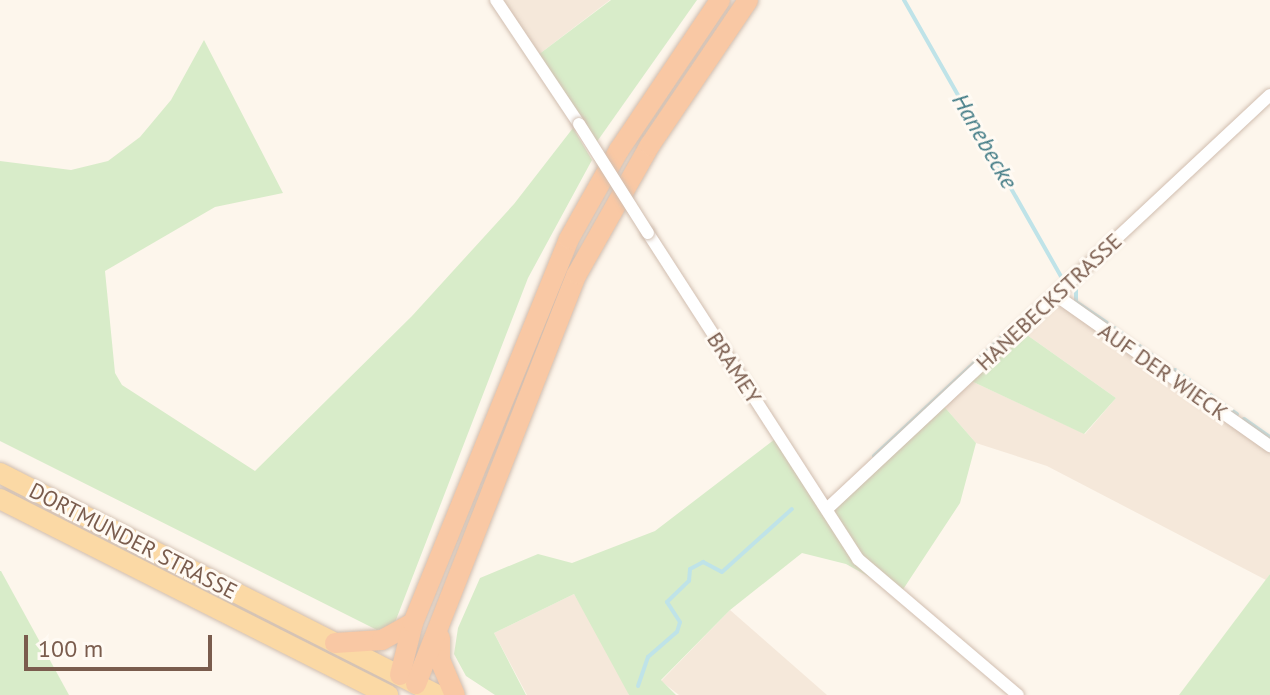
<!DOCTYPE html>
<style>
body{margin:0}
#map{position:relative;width:1270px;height:695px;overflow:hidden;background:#fdf6ec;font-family:"PT Sans",sans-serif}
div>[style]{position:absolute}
.residential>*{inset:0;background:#f5e8da}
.green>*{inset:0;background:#d8ecc9}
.stream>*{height:4px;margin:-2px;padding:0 2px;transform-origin:2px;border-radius:2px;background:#bfe3e8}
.roads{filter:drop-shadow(0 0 2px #d1beb0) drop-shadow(0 0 2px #d1beb0)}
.minor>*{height:12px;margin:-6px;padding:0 6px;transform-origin:6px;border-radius:6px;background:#fff}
.primary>*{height:20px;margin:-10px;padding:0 10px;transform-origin:10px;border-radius:10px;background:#fbd9a5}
.trunk>*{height:20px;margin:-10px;padding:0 10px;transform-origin:10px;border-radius:10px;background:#f9c8a4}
.bridges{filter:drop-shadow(0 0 2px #d1beb0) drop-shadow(0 0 2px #d1beb0)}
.minor-bridge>*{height:12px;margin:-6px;padding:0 6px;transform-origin:6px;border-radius:6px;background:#fff}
span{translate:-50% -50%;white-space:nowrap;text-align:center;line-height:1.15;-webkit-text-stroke:6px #fffaf3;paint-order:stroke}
.street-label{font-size:22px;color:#7a5c4d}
.water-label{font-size:24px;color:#437c86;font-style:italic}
.scale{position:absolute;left:24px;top:635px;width:188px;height:36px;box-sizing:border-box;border:4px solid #7a5c4d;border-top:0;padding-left:10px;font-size:24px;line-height:28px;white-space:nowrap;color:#7a5c4d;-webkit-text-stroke:6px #fffaf3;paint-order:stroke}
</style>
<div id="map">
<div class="residential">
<i style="clip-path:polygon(498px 0,610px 0,538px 55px)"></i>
<i style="clip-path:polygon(1057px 296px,1270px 445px,1270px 574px,1266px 580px,1047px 466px,976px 443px,941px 403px,967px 379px,1085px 434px,1116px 398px,1020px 330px)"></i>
<i style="clip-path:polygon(574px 594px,622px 675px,629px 695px,527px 695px,494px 633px)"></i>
<i style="clip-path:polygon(730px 610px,827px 695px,679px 695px,661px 681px)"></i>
</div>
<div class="green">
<i style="clip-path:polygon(611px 0,697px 0,596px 143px,538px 55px)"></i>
<i style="clip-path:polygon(204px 40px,283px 193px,215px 207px,105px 271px,115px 373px,122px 385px,255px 471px,412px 316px,514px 204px,573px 128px,592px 160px,528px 278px,394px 625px,377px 630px,0 441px,0 161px,71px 170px,108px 161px,140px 137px,171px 100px)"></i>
<i style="clip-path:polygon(1020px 330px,1116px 398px,1084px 434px,967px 379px)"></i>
<i style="clip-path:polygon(941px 403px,976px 443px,960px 503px,900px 594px,846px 564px,802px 553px,730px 610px,661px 680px,676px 695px,629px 695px,574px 594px,494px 633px,526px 695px,495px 695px,466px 676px,454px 654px,458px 628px,480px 578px,538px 554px,572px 563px,655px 531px,779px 436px,828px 508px)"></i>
<i style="clip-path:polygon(0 571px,1px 571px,69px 695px,0 695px)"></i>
<i style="clip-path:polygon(1270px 574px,1270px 695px,1179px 695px)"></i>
</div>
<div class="stream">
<i style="left:904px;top:0;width:322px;rotate:60.4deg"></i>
<i style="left:1076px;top:287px;width:15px;rotate:90deg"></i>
<i style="left:1076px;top:302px;width:37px;rotate:34deg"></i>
<i style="left:1115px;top:328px;width:61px;rotate:36.3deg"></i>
<i style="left:1175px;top:370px;width:76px;rotate:35.4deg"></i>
<i style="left:1244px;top:419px;width:32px;rotate:35deg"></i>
<i style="left:874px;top:456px;width:217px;rotate:-42.9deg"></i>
<i style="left:638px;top:686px;width:31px;rotate:-71deg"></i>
<i style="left:648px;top:657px;width:38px;rotate:-41deg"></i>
<i style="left:677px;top:632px;width:10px;rotate:-73deg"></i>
<i style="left:680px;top:622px;width:24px;rotate:-123deg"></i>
<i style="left:667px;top:602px;width:30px;rotate:-44deg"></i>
<i style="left:689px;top:581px;width:12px;rotate:-85deg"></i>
<i style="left:690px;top:569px;width:15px;rotate:-28deg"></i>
<i style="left:703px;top:562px;width:21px;rotate:28deg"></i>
<i style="left:722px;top:572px;width:94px;rotate:-42deg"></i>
</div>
<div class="roads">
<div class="minor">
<i style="left:496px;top:0;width:149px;rotate:56.2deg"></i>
<i style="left:648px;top:233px;width:388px;rotate:57.2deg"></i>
<i style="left:858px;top:559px;width:210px;rotate:40.4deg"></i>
<i style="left:1057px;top:296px;width:261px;rotate:35.2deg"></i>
<i style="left:828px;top:508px;width:605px;rotate:-43.06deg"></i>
</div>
<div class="primary">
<i style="left:0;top:473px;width:491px;rotate:26.9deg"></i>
<i style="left:0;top:499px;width:435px;rotate:26.8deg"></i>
</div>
<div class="trunk">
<i style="left:440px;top:638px;width:22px;rotate:90deg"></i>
<i style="left:440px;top:660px;width:38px;rotate:67deg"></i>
<i style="left:335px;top:643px;width:47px;rotate:-3.7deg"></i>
<i style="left:382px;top:640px;width:35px;rotate:-29deg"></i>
<i style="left:400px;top:675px;width:54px;rotate:-76deg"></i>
<i style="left:413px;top:623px;width:414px;rotate:-67.9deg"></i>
<i style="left:569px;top:239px;width:102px;rotate:-60.7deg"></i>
<i style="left:619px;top:150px;width:181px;rotate:-56deg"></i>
<i style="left:416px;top:684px;width:440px;rotate:-68.6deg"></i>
<i style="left:577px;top:274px;width:148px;rotate:-60.5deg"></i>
<i style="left:650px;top:145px;width:175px;rotate:-55.9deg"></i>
</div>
</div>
<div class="bridges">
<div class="minor-bridge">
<i style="left:579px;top:124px;width:129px;rotate:57.7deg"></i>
</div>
</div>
<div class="street-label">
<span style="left:1049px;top:302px;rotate:-43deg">HANEBECKSTRASSE</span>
<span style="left:734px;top:368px;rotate:57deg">BRAMEY</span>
<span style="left:1163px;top:372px;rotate:35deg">AUF DER WIECK</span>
<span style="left:133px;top:541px;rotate:27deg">DORTMUNDER STRASSE</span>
</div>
<div class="water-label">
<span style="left:985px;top:141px;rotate:60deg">Hanebecke</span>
</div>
<div class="scale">100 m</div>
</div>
